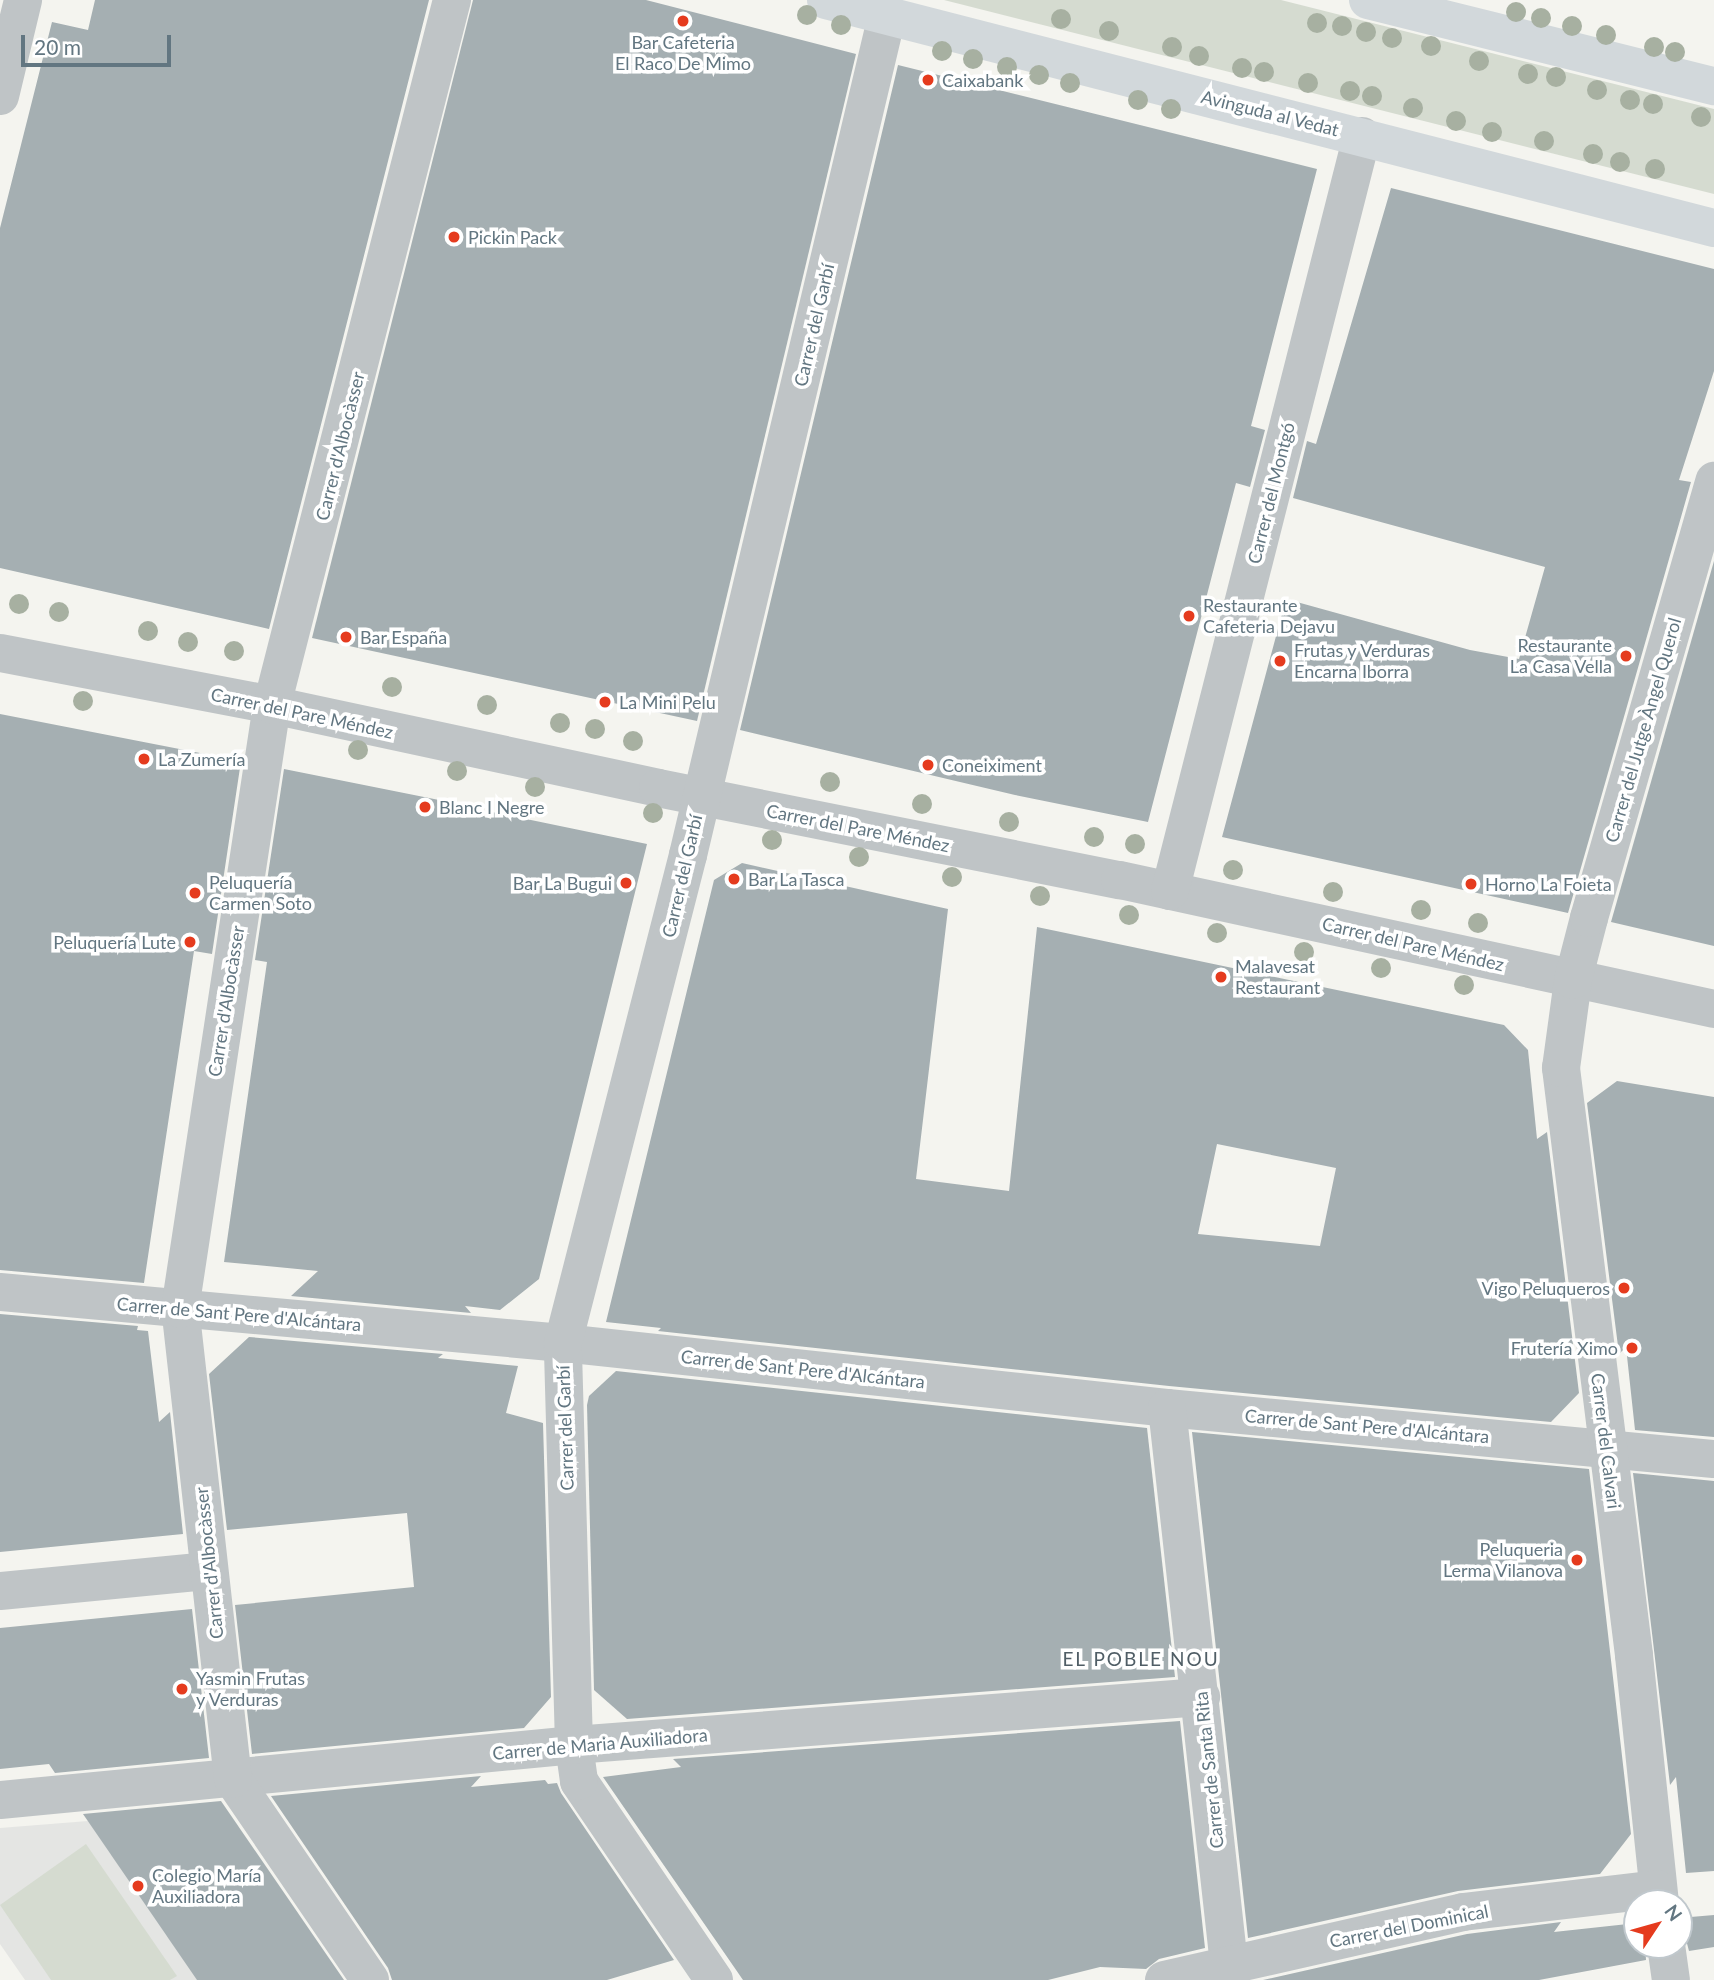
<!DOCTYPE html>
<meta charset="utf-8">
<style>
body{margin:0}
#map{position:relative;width:1714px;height:1980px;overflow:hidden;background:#f4f4ef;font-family:Lato,sans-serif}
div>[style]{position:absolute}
.built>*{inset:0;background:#e4e5e3}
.green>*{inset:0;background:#d5dbd0}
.building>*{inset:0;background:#a5afb2}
.street>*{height:38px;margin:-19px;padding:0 19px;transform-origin:19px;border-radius:19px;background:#bfc4c6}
.secondary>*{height:38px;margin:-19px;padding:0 19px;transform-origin:19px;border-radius:19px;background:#d2d8db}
.trees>*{width:20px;height:20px;margin:-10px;border-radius:50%;background:#a7b0a1}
.dots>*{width:19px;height:19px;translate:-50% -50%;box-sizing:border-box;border:4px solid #fff;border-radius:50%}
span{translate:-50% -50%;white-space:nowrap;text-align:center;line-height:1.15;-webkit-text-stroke:7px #fff;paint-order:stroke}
.poi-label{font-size:18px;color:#627681}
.left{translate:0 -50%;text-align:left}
.right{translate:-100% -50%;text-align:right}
.street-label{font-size:18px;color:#627681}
.neighbourhood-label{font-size:19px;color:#505e66;letter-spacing:2px}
.north{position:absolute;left:1623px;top:1889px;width:70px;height:70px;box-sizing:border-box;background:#fff;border:2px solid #c0c8cd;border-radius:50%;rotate:54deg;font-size:19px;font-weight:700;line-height:28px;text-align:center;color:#627681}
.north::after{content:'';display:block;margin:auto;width:24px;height:32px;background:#e53b1e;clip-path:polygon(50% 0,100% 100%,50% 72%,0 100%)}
.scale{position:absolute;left:21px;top:35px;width:150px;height:32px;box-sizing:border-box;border:4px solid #627681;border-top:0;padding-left:9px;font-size:21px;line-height:24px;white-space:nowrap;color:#627681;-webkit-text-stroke:5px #fff;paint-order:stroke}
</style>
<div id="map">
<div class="built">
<i style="clip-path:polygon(88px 1821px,340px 1980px,25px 1980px,0 1944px,0 1828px)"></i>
</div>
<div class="green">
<i style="clip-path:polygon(944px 0,1281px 0,1714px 109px,1714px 194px)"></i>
<i style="clip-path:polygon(86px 1844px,177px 1976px,170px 1980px,51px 1980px,0 1905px)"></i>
</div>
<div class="building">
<i style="clip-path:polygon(95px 0,429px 0,269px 629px,0 568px,0 228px,52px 22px,88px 30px)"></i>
<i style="clip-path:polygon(473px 0,646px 0,856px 54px,697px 721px,312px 638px)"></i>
<i style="clip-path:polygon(898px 65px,1317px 169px,1251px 426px,1265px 430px,1250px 487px,1236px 483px,1148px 822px,1015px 795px,740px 730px)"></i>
<i style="clip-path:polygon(1391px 188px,1714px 269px,1714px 371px,1679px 480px,1691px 482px,1568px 913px,1222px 837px,1286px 599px,1470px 650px,1519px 659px,1545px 567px,1293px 498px,1307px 441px,1316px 444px)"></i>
<i style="clip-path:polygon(1714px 561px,1714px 946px,1611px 922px)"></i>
<i style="clip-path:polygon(0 714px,241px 761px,212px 954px,194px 951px,144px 1283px,0 1270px)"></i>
<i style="clip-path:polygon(284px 769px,449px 802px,491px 819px,492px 812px,647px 844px,539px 1279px,500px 1310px,465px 1306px,471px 1313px,291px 1296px,318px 1271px,224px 1262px,267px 962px,255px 960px)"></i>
<i style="clip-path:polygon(evenodd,742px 863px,948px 909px,916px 1179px,1009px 1191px,1037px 927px,1504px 1025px,1528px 1050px,1537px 1139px,1547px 1132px,1579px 1393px,1551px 1422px,1169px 1386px,658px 1331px,661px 1328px,606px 1322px,714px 880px,742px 863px,1217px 1144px,1336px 1168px,1320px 1246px,1198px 1234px,1217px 1144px)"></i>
<i style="clip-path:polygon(1617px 1081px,1714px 1097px,1714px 1437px,1635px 1430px,1626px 1347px,1619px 1354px,1587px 1103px)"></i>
<i style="clip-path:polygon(0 1314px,138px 1326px,137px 1330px,148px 1331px,159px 1422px,170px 1412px,183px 1534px,0 1552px)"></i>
<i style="clip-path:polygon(249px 1337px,443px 1354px,438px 1358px,518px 1366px,506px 1413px,543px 1423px,551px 1697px,524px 1728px,252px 1754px,235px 1605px,414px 1587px,407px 1513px,227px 1530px,209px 1374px)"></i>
<i style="clip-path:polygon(616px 1371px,1147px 1428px,1175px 1677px,627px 1719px,594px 1690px,587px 1405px,589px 1396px)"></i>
<i style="clip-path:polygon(1192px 1432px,1589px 1469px,1631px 1834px,1600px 1874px,1458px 1891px,1248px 1938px)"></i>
<i style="clip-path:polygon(1633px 1473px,1714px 1481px,1714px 1871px,1686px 1873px,1676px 1777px,1670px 1785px)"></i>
<i style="clip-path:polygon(192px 1609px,209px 1758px,55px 1773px,49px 1764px,0 1769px,0 1628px)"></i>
<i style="clip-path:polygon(1180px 1721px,1205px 1948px,1159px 1959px,1146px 1969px,1100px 1967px,1048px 1980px,743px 1980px,603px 1777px,681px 1767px,673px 1759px)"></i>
<i style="clip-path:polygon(481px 1776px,471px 1787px,545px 1780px,548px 1784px,557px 1783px,561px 1793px,674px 1960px,607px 1980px,392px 1980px,388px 1968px,271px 1796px)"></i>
<i style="clip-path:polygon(221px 1801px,344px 1980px,197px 1980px,83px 1814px)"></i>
<i style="clip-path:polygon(1714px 1915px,1714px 1947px,1689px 1951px,1684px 1932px,1679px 1928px,1679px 1918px)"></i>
<i style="clip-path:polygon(1561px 1922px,1554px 1932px,1637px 1923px,1637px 1945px,1645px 1945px,1646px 1960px,1539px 1980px,1263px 1980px,1467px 1934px)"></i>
</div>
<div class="street">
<i style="left:0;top:96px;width:99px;rotate:-76.5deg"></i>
<i style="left:0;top:653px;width:277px;rotate:10.8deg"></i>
<i style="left:272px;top:705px;width:395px;rotate:12.1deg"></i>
<i style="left:658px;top:788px;width:471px;rotate:11.3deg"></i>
<i style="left:1120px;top:880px;width:608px;rotate:12.25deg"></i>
<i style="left:1170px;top:891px;width:779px;rotate:-75.73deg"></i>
<i style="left:0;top:1292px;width:565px;rotate:5.18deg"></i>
<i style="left:563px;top:1343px;width:607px;rotate:6.14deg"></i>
<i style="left:1167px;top:1408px;width:549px;rotate:5.33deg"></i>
<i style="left:1167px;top:1408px;width:559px;rotate:83.64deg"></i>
<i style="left:0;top:1591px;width:210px;rotate:-5.5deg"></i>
<i style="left:0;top:1800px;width:577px;rotate:-5.47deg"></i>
<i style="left:574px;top:1745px;width:629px;rotate:-4.38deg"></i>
<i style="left:1660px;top:1903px;width:249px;rotate:-96deg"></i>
<i style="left:1634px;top:1655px;width:592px;rotate:-97.09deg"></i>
<i style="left:1561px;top:1068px;width:89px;rotate:-82.2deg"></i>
<i style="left:1573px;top:980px;width:64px;rotate:-75.5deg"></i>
<i style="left:1589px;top:918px;width:455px;rotate:-74deg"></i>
<i style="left:1666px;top:1945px;width:35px;rotate:82deg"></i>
<i style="left:370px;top:1980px;width:243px;rotate:-124.3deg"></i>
<i style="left:233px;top:1779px;width:473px;rotate:-96.4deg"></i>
<i style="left:180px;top:1309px;width:611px;rotate:-81.34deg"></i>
<i style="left:272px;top:705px;width:728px;rotate:-75.68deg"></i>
<i style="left:714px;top:1980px;width:240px;rotate:-124.2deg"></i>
<i style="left:579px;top:1781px;width:36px;rotate:-98deg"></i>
<i style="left:574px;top:1745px;width:402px;rotate:-91.6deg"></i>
<i style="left:563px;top:1343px;width:504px;rotate:-75.63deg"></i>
<i style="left:688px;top:855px;width:862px;rotate:-76.66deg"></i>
<i style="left:1164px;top:1980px;width:307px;rotate:-12.8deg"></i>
<i style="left:1463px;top:1912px;width:196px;rotate:-6.7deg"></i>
</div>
<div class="secondary">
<i style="left:826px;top:0;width:917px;rotate:14.4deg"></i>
<i style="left:1368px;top:0;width:357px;rotate:14deg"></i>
</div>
<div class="trees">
<i style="left:1516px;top:12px"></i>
<i style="left:807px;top:15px"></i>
<i style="left:1541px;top:18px"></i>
<i style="left:1061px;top:19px"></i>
<i style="left:1317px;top:23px"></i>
<i style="left:841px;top:25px"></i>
<i style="left:1342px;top:26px"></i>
<i style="left:1572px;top:26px"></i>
<i style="left:1109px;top:31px"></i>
<i style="left:1366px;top:32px"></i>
<i style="left:1606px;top:35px"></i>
<i style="left:1392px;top:38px"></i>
<i style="left:1431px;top:46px"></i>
<i style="left:1172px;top:47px"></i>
<i style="left:1654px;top:47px"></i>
<i style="left:942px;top:51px"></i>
<i style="left:1675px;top:52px"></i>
<i style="left:1199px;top:56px"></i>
<i style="left:973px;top:59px"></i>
<i style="left:1479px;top:61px"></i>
<i style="left:1007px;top:67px"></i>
<i style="left:1242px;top:68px"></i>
<i style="left:1264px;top:72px"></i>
<i style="left:1528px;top:74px"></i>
<i style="left:1039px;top:75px"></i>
<i style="left:1556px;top:77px"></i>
<i style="left:1070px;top:83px"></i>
<i style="left:1308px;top:83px"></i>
<i style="left:1597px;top:90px"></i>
<i style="left:1350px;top:91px"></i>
<i style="left:1372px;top:96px"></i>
<i style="left:1138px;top:100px"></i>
<i style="left:1630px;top:100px"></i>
<i style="left:1653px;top:104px"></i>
<i style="left:1413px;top:108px"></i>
<i style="left:1171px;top:109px"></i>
<i style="left:1701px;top:117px"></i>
<i style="left:1456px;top:121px"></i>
<i style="left:1492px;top:132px"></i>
<i style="left:1544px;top:141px"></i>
<i style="left:1593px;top:154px"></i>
<i style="left:1620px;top:162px"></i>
<i style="left:1655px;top:169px"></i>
<i style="left:19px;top:604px"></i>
<i style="left:59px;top:612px"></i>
<i style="left:148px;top:631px"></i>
<i style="left:188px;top:642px"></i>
<i style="left:234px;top:651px"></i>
<i style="left:392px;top:687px"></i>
<i style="left:83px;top:701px"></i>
<i style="left:487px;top:705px"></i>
<i style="left:560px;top:723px"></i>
<i style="left:595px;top:729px"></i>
<i style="left:633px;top:741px"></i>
<i style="left:358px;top:750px"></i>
<i style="left:457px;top:771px"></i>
<i style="left:830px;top:782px"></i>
<i style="left:535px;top:787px"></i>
<i style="left:922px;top:804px"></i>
<i style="left:653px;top:813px"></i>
<i style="left:1009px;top:822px"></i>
<i style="left:1094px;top:837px"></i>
<i style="left:772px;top:840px"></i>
<i style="left:1135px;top:844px"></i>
<i style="left:859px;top:857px"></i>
<i style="left:1233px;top:870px"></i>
<i style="left:952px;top:877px"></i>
<i style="left:1333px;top:892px"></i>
<i style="left:1040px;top:896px"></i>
<i style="left:1421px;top:910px"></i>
<i style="left:1129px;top:915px"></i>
<i style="left:1478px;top:923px"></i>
<i style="left:1217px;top:933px"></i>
<i style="left:1304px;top:952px"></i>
<i style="left:1381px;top:968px"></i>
<i style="left:1464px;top:985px"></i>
</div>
<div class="dots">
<i style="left:683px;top:21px;background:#e53b1e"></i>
<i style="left:928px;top:80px;background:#e53b1e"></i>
<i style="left:454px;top:237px;background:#e53b1e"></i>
<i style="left:1189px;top:616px;background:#e53b1e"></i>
<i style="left:346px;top:637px;background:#e53b1e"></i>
<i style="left:1626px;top:656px;background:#e53b1e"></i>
<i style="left:1280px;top:661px;background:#e53b1e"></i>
<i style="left:605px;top:702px;background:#e53b1e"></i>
<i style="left:144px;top:759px;background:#e53b1e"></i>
<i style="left:928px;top:765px;background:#e53b1e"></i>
<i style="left:425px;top:807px;background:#e53b1e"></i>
<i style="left:734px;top:879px;background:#e53b1e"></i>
<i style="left:626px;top:883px;background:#e53b1e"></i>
<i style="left:1471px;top:884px;background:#e53b1e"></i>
<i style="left:195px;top:893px;background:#e53b1e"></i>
<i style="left:190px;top:942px;background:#e53b1e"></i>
<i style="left:1221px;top:977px;background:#e53b1e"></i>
<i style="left:1624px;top:1288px;background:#e53b1e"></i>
<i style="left:1632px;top:1348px;background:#e53b1e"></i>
<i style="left:1577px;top:1560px;background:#e53b1e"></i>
<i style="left:182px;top:1689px;background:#e53b1e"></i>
<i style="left:138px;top:1886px;background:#e53b1e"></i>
</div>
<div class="poi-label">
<span style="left:683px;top:53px">Bar Cafeteria<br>El Raco De Mimo</span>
<span class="left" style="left:942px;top:80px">Caixabank</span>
<span class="left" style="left:468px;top:237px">Pickin Pack</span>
<span class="left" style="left:1203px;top:616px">Restaurante<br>Cafeteria Dejavu</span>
<span class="left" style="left:360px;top:637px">Bar España</span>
<span class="right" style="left:1612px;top:656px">Restaurante<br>La Casa Vella</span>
<span class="left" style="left:1294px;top:661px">Frutas y Verduras<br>Encarna Iborra</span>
<span class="left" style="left:619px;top:702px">La Mini Pelu</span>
<span class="left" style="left:158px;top:759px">La Zumería</span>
<span class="left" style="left:942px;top:765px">Coneiximent</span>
<span class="left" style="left:439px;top:807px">Blanc I Negre</span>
<span class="left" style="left:748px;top:879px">Bar La Tasca</span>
<span class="left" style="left:209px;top:893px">Peluquería<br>Carmen Soto</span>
<span class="right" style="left:612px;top:883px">Bar La Bugui</span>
<span class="left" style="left:1485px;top:884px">Horno La Foieta</span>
<span class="right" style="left:176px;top:942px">Peluquería Lute</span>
<span class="left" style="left:1235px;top:977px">Malavesat<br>Restaurant</span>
<span class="right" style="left:1610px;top:1288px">Vigo Peluqueros</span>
<span class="right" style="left:1618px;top:1348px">Frutería Ximo</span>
<span class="right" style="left:1563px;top:1560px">Peluqueria<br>Lerma Vilanova</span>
<span class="left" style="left:196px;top:1689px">Yasmin Frutas<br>y Verduras</span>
<span class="left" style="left:152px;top:1886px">Colegio María<br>Auxiliadora</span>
</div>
<div class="street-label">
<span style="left:1270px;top:113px;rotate:14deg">Avinguda al Vedat</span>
<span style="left:814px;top:325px;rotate:-77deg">Carrer del Garbí</span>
<span style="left:340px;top:446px;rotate:-76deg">Carrer d'Albocàsser</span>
<span style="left:1271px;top:493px;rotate:-76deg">Carrer del Montgó</span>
<span style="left:302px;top:713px;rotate:12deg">Carrer del Pare Méndez</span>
<span style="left:1643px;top:730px;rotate:-74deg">Carrer del Jutge Àngel Querol</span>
<span style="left:858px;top:828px;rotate:11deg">Carrer del Pare Méndez</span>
<span style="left:682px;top:876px;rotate:-77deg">Carrer del Garbí</span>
<span style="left:1413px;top:944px;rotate:13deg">Carrer del Pare Méndez</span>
<span style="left:226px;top:1001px;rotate:-81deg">Carrer d'Albocàsser</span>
<span style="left:239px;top:1314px;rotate:5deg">Carrer de Sant Pere d'Alcántara</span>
<span style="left:803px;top:1369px;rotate:6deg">Carrer de Sant Pere d'Alcántara</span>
<span style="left:1367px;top:1426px;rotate:5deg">Carrer de Sant Pere d'Alcántara</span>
<span style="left:565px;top:1428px;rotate:-92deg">Carrer del Garbí</span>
<span style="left:1606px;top:1441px;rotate:83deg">Carrer del Calvari</span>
<span style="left:209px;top:1563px;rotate:-96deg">Carrer d'Albocàsser</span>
<span style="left:600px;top:1744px;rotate:-5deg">Carrer de Maria Auxiliadora</span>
<span style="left:1209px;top:1770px;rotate:-96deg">Carrer de Santa Rita</span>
<span style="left:1409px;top:1926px;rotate:-11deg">Carrer del Dominical</span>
</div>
<div class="neighbourhood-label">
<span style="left:1141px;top:1659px">EL POBLE NOU</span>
</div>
<div class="north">N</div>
<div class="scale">20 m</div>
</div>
